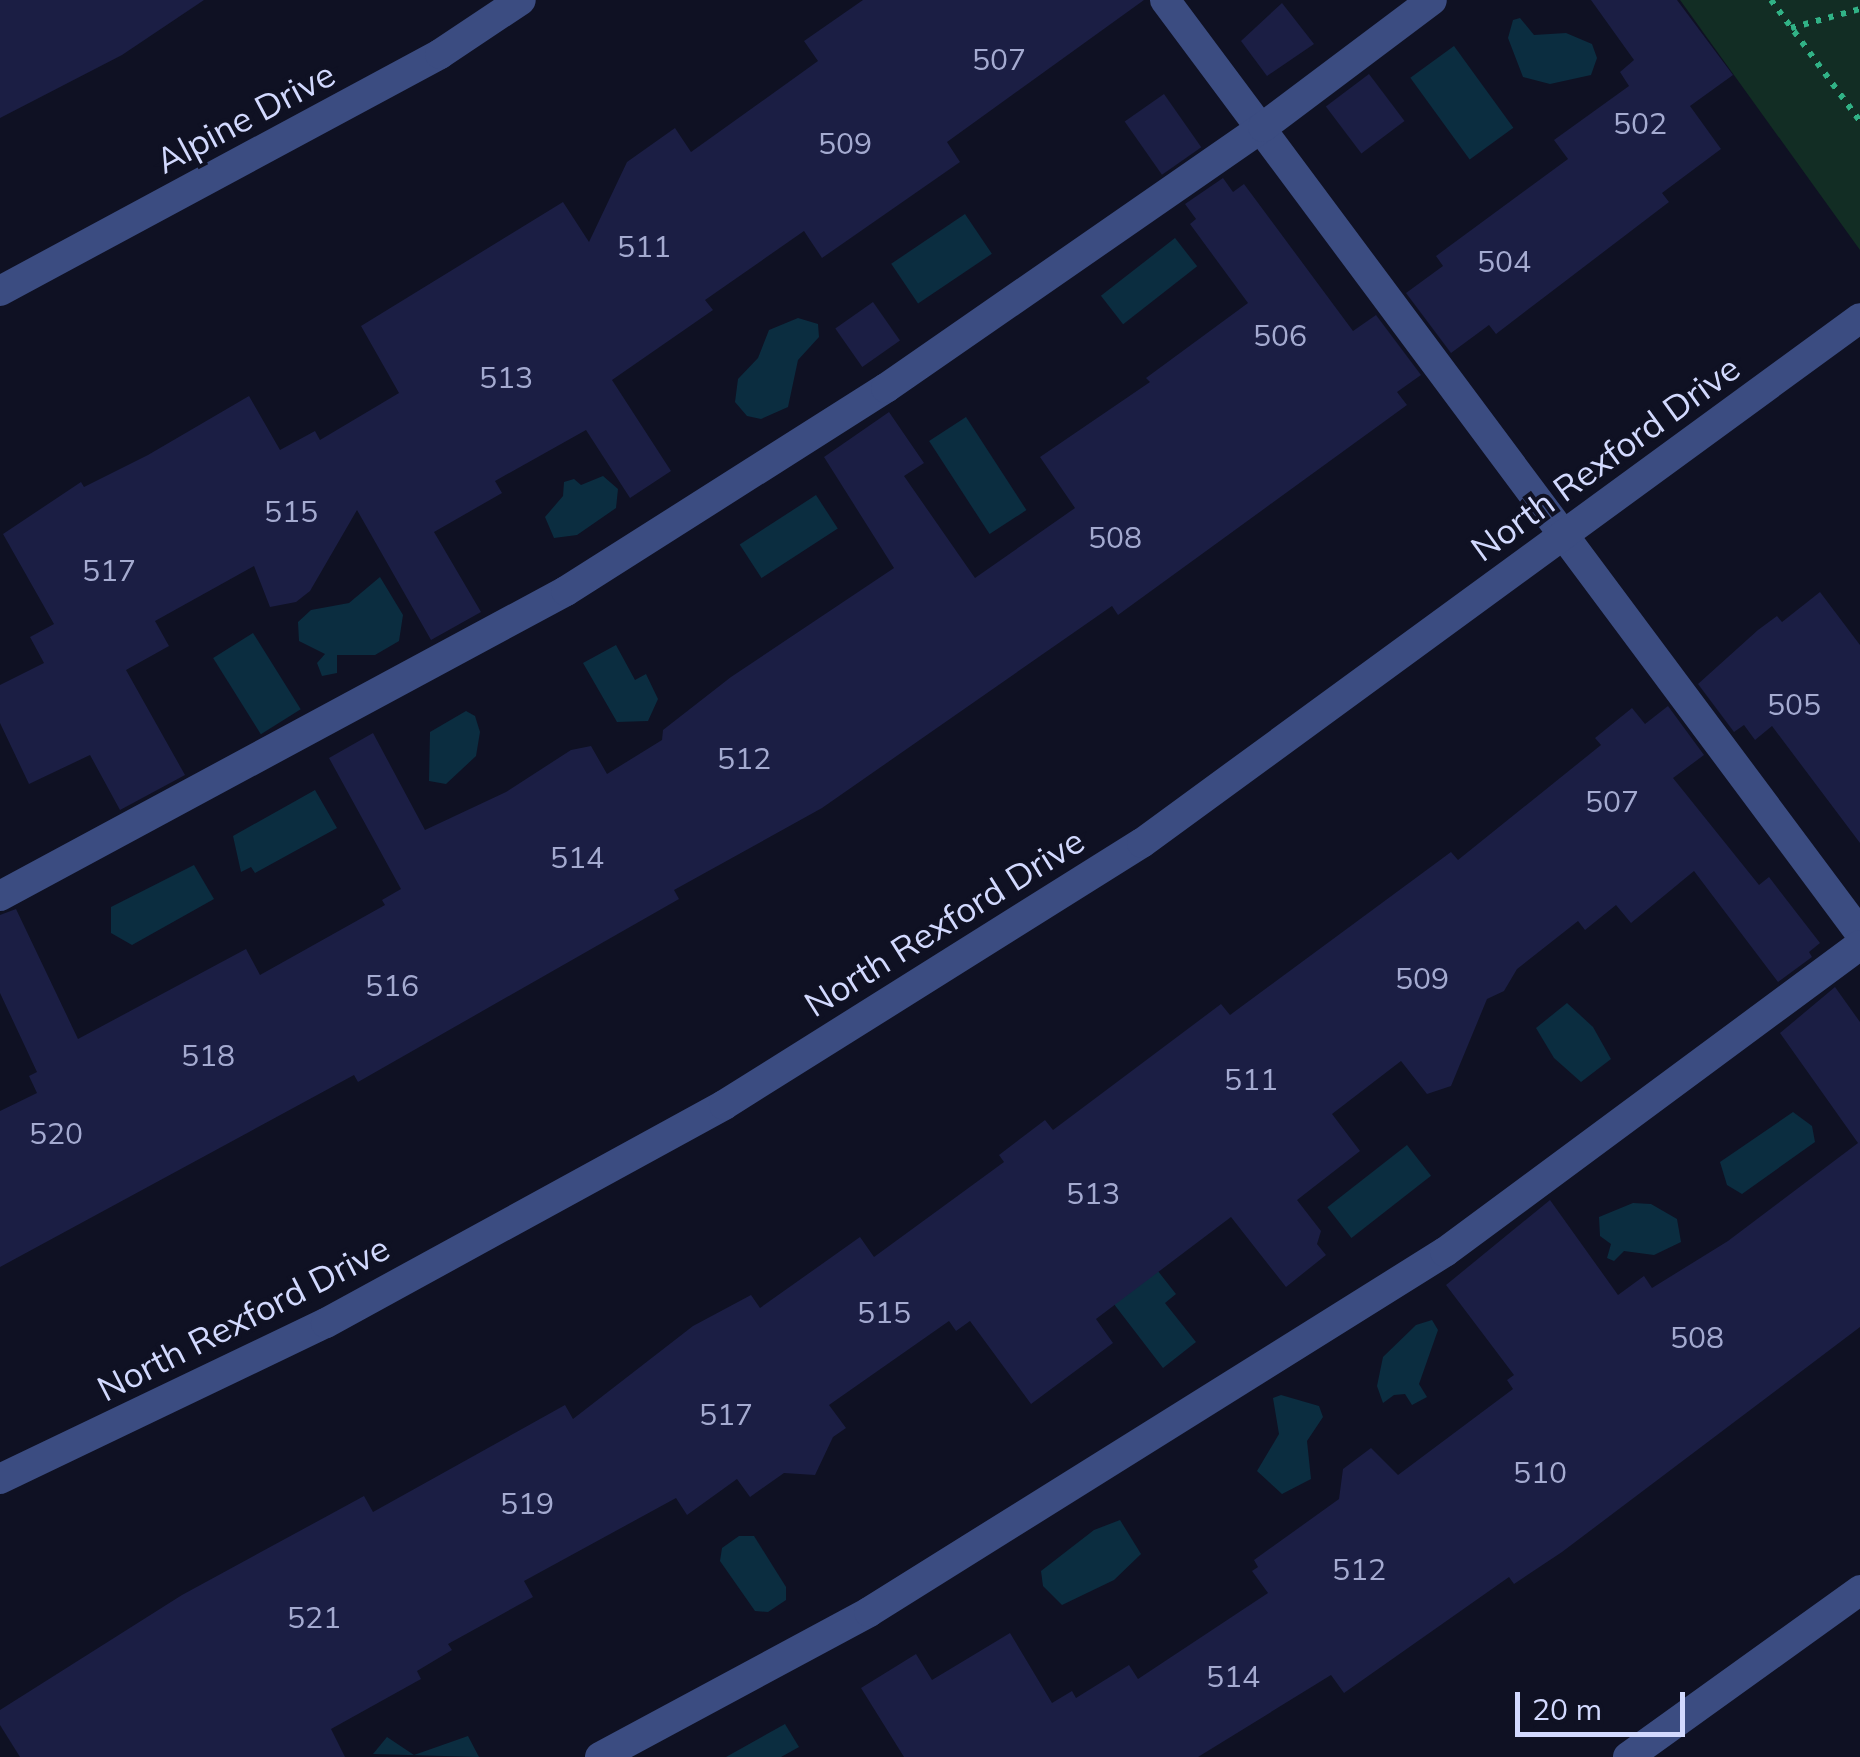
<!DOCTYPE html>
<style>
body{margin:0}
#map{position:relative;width:1860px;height:1757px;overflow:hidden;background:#0f1123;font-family:Mulish,sans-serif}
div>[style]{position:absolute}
.green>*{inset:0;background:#122d24}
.water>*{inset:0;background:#0b2d40;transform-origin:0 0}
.building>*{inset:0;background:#1b1e44;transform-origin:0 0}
.path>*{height:6px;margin-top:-3px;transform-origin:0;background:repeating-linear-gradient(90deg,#31b286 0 5px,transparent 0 13px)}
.minor>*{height:30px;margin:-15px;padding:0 15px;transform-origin:15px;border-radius:15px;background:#3b4c81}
span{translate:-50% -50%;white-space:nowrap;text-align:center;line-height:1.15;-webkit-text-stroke:8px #0f1123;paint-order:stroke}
.number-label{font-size:30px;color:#a4aad0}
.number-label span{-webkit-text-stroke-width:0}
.street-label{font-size:35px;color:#d2d9fe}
.scale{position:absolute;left:1515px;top:1692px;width:170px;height:45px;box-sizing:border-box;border:5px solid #d2d9fe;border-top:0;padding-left:12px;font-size:30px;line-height:35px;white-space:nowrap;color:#d2d9fe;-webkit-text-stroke:8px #0f1123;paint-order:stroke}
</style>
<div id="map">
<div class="green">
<i style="clip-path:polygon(1680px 0,1860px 0,1860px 250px)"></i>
</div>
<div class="water">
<i style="clip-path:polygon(1520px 18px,1534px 35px,1566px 33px,1592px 44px,1597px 58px,1591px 75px,1550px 84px,1523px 77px,1508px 38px,1513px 20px)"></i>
<i style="left:1454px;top:46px;width:101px;height:54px;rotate:54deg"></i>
<i style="left:965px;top:214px;width:48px;height:89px;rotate:56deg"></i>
<i style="left:1175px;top:238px;width:36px;height:94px;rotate:52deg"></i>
<i style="clip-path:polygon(798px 318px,818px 324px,819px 337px,798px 360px,788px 407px,761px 419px,747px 416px,735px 402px,738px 379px,758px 358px,769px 330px)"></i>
<i style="left:966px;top:417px;width:111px;height:44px;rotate:57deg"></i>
<i style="clip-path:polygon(603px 476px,618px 489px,616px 508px,577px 535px,554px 538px,545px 517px,563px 496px,564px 482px,574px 479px,581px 485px)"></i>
<i style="left:816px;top:495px;width:40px;height:91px;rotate:57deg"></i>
<i style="clip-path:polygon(380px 577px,403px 615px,399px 641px,375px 655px,337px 655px,337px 673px,322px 676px,317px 663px,325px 654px,299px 641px,298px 622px,311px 610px,349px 603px)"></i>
<i style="left:253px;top:633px;width:90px;height:47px;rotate:58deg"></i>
<i style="clip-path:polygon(616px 645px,635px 680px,646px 674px,658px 699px,648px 721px,617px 722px,583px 663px)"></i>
<i style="clip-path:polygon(466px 711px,475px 716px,480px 732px,476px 756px,446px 784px,429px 781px,430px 732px)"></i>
<i style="clip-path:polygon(315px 790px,337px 828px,255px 873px,251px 867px,241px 872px,233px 836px)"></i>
<i style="clip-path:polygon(194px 865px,214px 899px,132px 945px,111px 933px,111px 907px)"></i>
<i style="clip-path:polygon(1567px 1003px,1593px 1027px,1611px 1059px,1581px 1082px,1554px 1058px,1536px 1028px)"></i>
<i style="clip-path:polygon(1793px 1112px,1812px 1126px,1815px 1142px,1742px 1194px,1727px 1185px,1720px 1162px)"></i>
<i style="left:1407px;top:1145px;width:39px;height:101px;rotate:52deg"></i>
<i style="clip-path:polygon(1633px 1203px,1651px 1204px,1677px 1219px,1681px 1242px,1654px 1255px,1624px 1251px,1614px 1261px,1607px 1258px,1611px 1244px,1600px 1236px,1599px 1217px)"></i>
<i style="clip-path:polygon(1150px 1261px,1176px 1294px,1165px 1303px,1196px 1342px,1163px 1368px,1107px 1295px)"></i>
<i style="clip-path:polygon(1432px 1320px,1438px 1330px,1419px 1384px,1427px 1397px,1412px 1405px,1405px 1394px,1394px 1395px,1383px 1403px,1377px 1386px,1383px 1357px,1416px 1325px)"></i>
<i style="clip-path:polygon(1281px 1395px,1319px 1406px,1323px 1417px,1307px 1441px,1311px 1479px,1282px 1494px,1257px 1471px,1279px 1434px,1273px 1398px)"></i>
<i style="clip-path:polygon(1120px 1520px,1141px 1554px,1114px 1580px,1062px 1605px,1043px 1586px,1041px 1571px,1094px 1530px)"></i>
<i style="clip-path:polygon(739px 1536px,754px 1536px,786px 1587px,786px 1600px,768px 1612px,755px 1611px,720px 1561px,722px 1548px)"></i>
<i style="clip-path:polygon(785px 1724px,799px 1747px,781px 1757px,726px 1757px)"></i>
<i style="clip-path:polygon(468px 1736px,479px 1757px,373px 1754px,387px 1737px,414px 1755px)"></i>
</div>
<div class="building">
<i style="clip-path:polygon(0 0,204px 0,122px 55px,0 118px)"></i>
<i style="clip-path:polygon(863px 0,1144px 0,947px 142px,960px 162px,822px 258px,804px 231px,705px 300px,713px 310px,612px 380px,671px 471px,630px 498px,586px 430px,495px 481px,502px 493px,434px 532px,481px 612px,431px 640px,357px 510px,310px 591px,296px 602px,270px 607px,254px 566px,155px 621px,169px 646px,126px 670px,185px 775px,120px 810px,90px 755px,29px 784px,0 723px,0 685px,44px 663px,30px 637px,54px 624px,3px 534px,81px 482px,84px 487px,148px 455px,249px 396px,280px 450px,315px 431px,320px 440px,399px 393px,361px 326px,563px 202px,589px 242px,627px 162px,675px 128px,691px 152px,818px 61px,804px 41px)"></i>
<i style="clip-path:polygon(1591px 0,1677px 0,1733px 75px,1690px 106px,1721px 149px,1662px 193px,1669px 202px,1551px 292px,1496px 334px,1489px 325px,1451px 353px,1406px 293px,1443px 266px,1436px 256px,1568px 159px,1554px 140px,1629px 86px,1620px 72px,1634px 60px)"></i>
<i style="clip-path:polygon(1282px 3px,1314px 44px,1267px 76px,1241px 41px)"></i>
<i style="left:1369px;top:74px;width:59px;height:54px;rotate:53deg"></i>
<i style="left:1164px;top:94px;width:65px;height:48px;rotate:55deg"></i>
<i style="clip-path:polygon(1223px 178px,1233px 192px,1244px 184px,1353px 331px,1376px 315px,1421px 375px,1397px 392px,1407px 405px,1118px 615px,1112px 606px,822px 808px,674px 890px,679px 899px,358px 1082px,354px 1075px,0 1267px,0 1111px,37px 1093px,29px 1076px,37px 1072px,0 993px,0 915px,16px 909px,78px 1039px,246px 949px,260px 975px,385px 905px,382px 900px,401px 889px,329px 758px,373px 733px,425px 830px,506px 792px,571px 750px,591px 746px,607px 774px,662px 740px,663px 730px,731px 677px,894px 568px,824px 457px,889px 412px,924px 463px,904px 476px,975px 578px,1075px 508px,1040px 457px,1150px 382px,1146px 378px,1248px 303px,1190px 224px,1196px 219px,1185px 204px)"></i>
<i style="left:873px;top:302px;width:47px;height:46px;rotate:55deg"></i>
<i style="clip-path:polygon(1820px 592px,1860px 645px,1860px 843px,1772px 726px,1755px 740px,1744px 725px,1734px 732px,1698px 684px,1758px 630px,1777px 616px,1782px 622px)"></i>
<i style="clip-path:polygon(1668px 706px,1704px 755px,1673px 778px,1759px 885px,1769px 877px,1820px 943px,1809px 952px,1812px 957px,1778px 982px,1694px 871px,1631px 923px,1616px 905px,1585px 930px,1578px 921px,1517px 969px,1504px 991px,1487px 999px,1451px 1086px,1427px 1094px,1401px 1061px,1332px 1114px,1360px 1151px,1297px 1200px,1321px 1231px,1317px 1244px,1326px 1255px,1286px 1287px,1231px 1217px,1096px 1319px,1113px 1343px,1031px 1404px,970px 1321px,956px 1331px,949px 1321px,829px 1405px,846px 1428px,833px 1437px,815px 1475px,784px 1473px,750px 1497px,737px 1479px,687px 1515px,676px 1498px,524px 1581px,533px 1597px,448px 1644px,452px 1650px,417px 1671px,421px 1679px,331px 1729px,345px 1757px,20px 1757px,0 1725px,0 1710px,182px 1595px,364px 1496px,373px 1512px,565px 1405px,573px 1419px,693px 1326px,751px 1295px,760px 1308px,860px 1237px,874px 1257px,1004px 1162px,999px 1155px,1045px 1120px,1053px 1130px,1221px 1004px,1230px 1015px,1451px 852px,1458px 860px,1601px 745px,1595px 738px,1632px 708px,1645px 724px)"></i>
<i style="clip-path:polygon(1835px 987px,1860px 1022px,1860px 1327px,1562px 1552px,1514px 1584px,1509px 1577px,1344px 1693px,1331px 1675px,1198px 1757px,904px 1757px,861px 1688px,916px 1654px,932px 1680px,1010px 1633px,1052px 1703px,1072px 1691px,1076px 1698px,1129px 1665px,1138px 1679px,1268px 1593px,1252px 1571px,1258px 1567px,1254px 1560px,1339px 1499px,1343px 1469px,1371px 1448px,1398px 1475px,1513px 1389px,1507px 1380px,1514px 1375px,1446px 1285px,1550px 1200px,1618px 1295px,1644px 1276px,1652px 1288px,1728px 1241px,1858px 1143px,1780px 1033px)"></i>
</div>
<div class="path">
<i style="left:1771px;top:0;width:150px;rotate:53.7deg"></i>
<i style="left:1791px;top:28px;width:72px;rotate:-15.4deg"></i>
</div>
<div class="minor">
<i style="left:1165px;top:0;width:1163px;rotate:53.32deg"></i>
<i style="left:0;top:291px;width:500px;rotate:-28.3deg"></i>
<i style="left:440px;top:54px;width:97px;rotate:-33.7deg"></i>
<i style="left:0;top:896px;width:643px;rotate:-28.32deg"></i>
<i style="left:566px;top:591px;width:379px;rotate:-32.4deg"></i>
<i style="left:886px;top:388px;width:459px;rotate:-34.7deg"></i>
<i style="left:1263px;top:127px;width:211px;rotate:-36.9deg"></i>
<i style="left:0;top:1479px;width:361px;rotate:-25.6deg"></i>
<i style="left:326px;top:1323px;width:454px;rotate:-28.7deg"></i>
<i style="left:724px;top:1105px;width:493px;rotate:-32.1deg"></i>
<i style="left:1142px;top:843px;width:889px;rotate:-36.17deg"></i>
<i style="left:600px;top:1757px;width:306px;rotate:-28.3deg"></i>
<i style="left:869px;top:1612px;width:679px;rotate:-32.01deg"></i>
<i style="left:1445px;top:1252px;width:516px;rotate:-36.49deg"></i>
<i style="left:1628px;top:1757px;width:286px;rotate:-35.7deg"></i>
</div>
<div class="number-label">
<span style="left:999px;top:59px">507</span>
<span style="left:1640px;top:123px">502</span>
<span style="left:845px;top:143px">509</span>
<span style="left:644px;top:246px">511</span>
<span style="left:1504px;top:261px">504</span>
<span style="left:1280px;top:335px">506</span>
<span style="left:506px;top:377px">513</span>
<span style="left:291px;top:511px">515</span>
<span style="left:1115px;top:537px">508</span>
<span style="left:109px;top:570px">517</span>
<span style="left:1794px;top:704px">505</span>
<span style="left:744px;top:758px">512</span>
<span style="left:1612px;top:801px">507</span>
<span style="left:577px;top:857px">514</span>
<span style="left:1422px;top:978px">509</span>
<span style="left:392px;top:985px">516</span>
<span style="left:208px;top:1055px">518</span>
<span style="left:1251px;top:1079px">511</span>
<span style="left:56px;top:1133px">520</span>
<span style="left:1093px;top:1193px">513</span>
<span style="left:884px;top:1312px">515</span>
<span style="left:1697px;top:1337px">508</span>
<span style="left:726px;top:1414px">517</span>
<span style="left:1540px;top:1472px">510</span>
<span style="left:527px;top:1503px">519</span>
<span style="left:1359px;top:1569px">512</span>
<span style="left:314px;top:1617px">521</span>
<span style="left:1233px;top:1676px">514</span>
</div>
<div class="street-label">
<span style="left:245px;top:117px;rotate:-28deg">Alpine Drive</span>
<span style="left:1605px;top:458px;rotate:-36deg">North Rexford Drive</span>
<span style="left:944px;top:922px;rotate:-32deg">North Rexford Drive</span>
<span style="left:243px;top:1318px;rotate:-27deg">North Rexford Drive</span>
</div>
<div class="scale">20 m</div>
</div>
